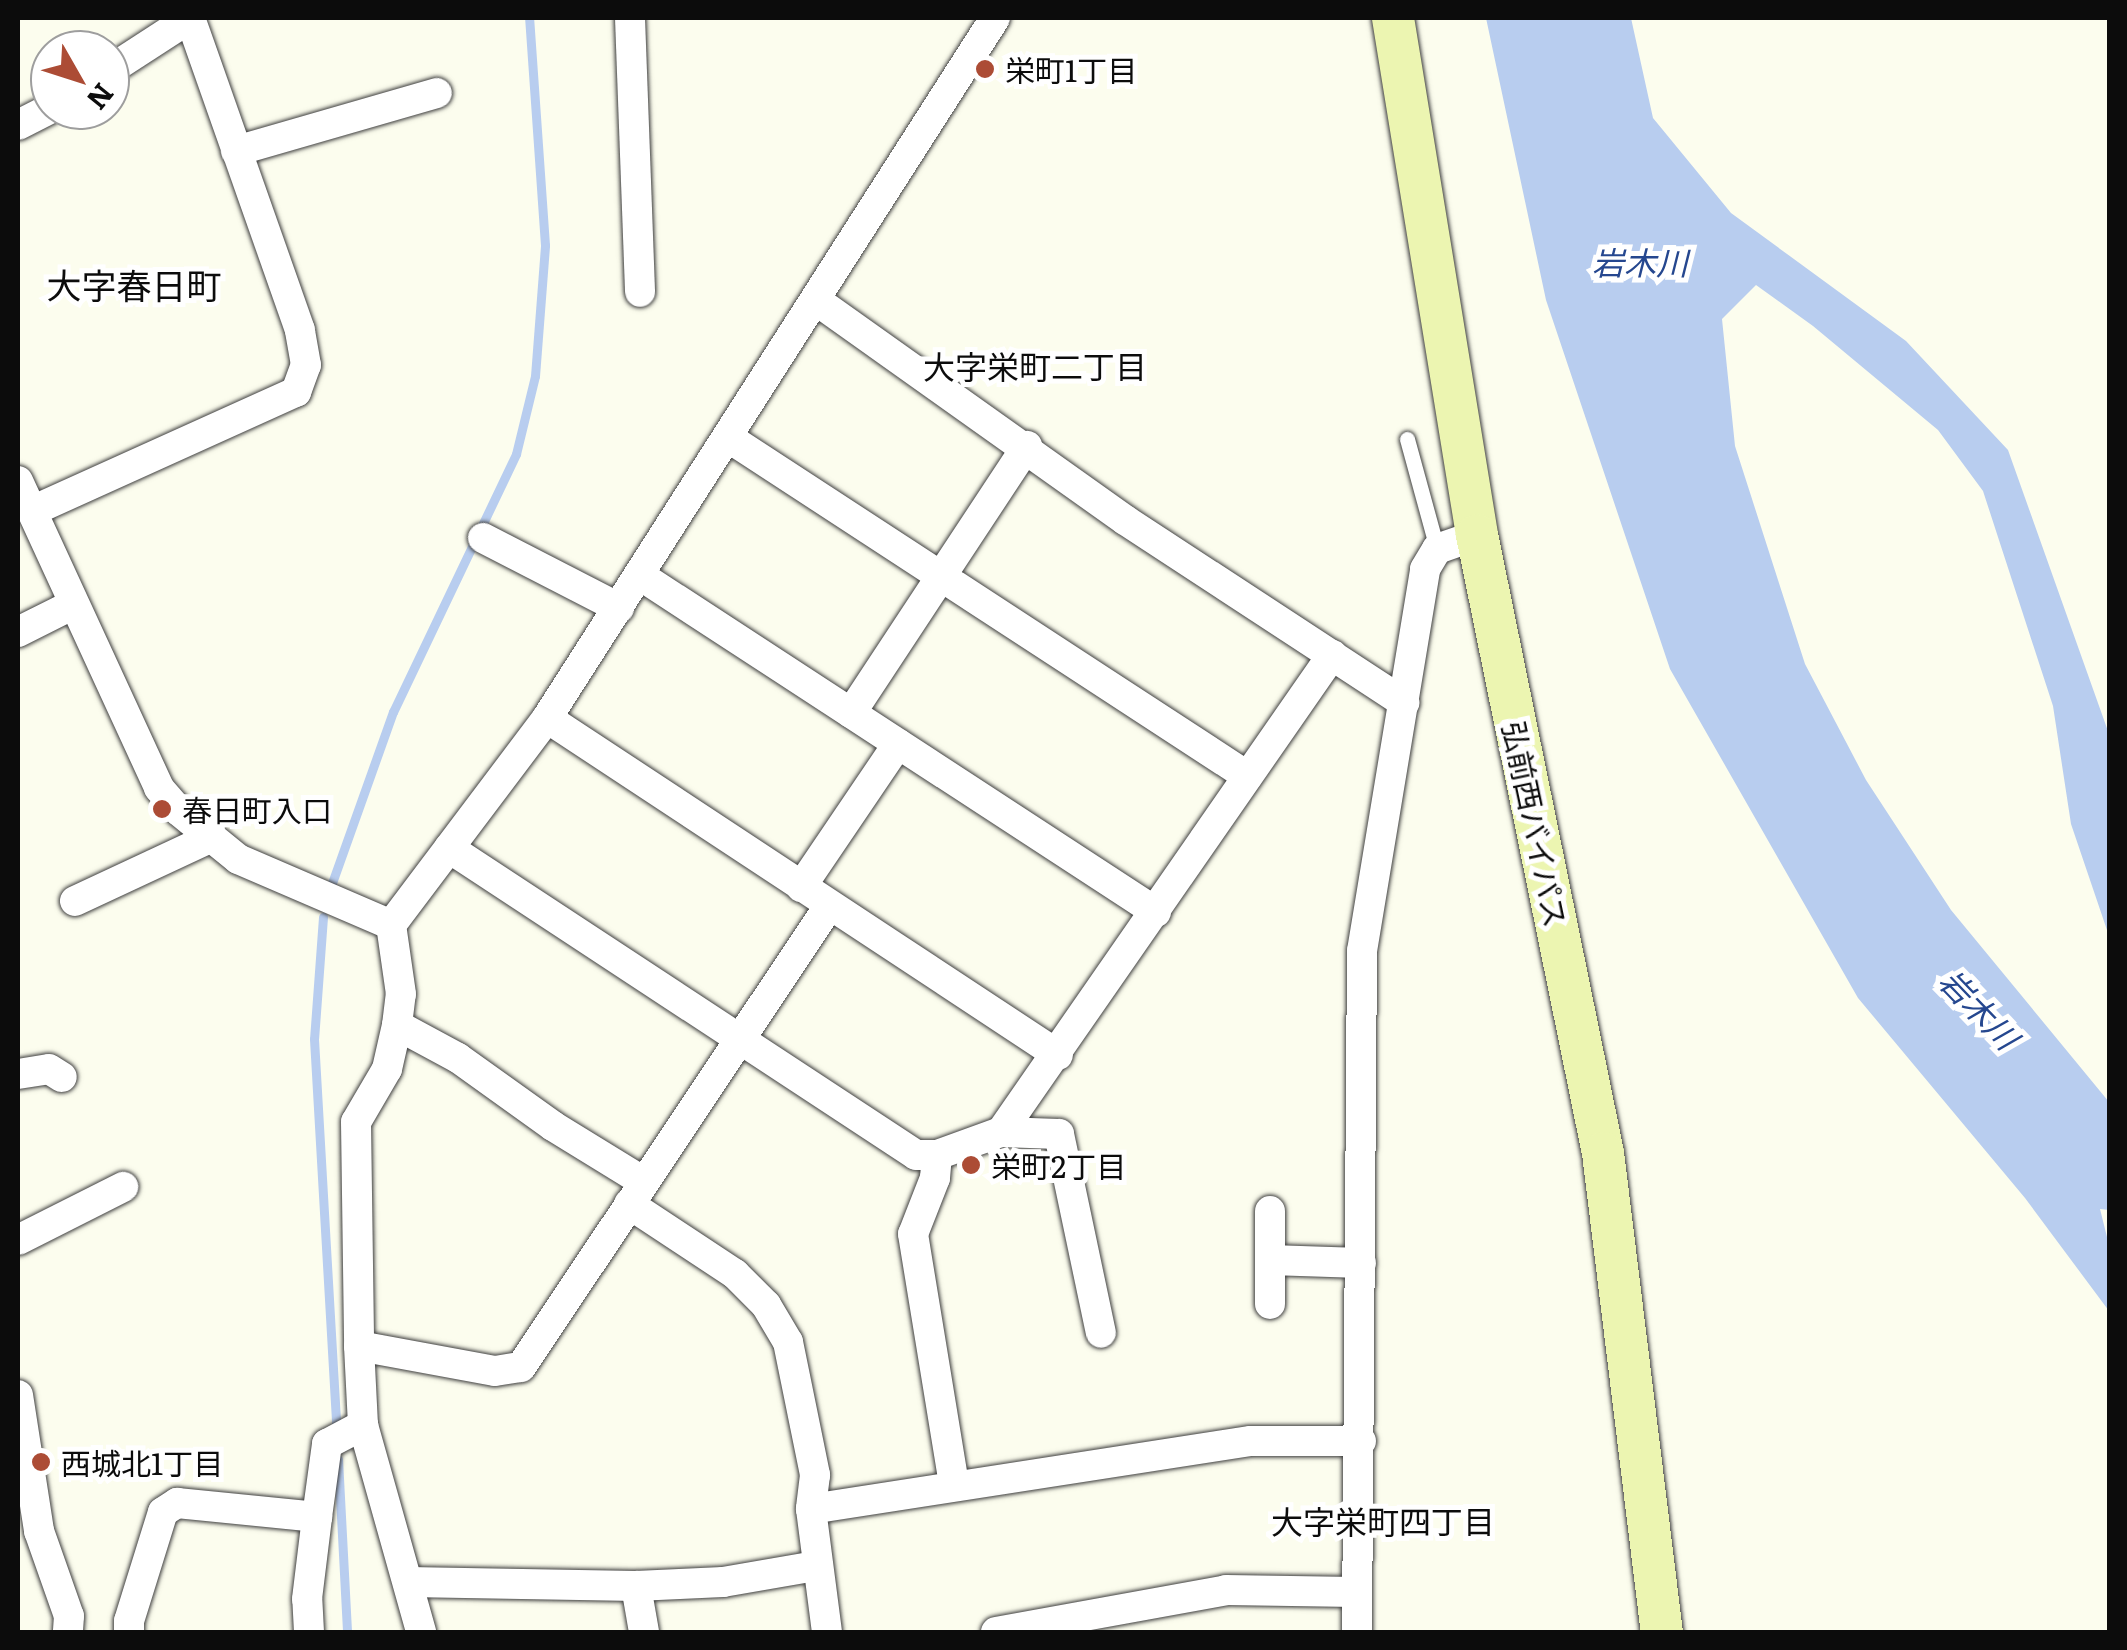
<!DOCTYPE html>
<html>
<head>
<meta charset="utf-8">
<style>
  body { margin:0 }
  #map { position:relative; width:2127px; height:1650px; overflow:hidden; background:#fcfdee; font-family:Literata,"Noto Sans JP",serif }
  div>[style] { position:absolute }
  .water>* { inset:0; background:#b8cdef }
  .stream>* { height:9px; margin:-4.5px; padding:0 4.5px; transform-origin:4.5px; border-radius:4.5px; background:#b8cdef }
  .roads { filter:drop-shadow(0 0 2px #3f3f3f) drop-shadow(0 0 2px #3f3f3f) }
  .lane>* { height:15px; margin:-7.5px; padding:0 7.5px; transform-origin:7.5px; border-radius:7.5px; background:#fff }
  .street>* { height:30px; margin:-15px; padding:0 15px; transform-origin:15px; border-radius:15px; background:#fff }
  .secondary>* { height:42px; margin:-21px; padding:0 21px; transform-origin:21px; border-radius:21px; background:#ecf5b1 }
  .dots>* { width:28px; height:28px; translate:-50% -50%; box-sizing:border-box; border:5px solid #fff; border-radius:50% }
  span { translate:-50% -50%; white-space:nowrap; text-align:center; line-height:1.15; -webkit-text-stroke:10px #fff; paint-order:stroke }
  .poi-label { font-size:30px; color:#0c0c0c }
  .left { translate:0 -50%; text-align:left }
  .street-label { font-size:30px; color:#0c0c0c }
  .water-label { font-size:32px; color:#25478f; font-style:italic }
  .neighbourhood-label { font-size:32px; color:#0c0c0c }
  .quarter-label { font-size:35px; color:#0c0c0c }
  .frame { position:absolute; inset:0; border:20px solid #0c0c0c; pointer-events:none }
  .north { position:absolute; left:30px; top:30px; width:100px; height:100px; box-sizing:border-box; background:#fff; border:2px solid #9e9e9e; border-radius:50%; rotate:129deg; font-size:28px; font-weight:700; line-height:40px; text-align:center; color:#0c0c0c }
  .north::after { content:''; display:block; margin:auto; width:35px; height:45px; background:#ac4c35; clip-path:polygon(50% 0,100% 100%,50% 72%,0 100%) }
</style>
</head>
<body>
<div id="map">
  <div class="water">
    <i style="clip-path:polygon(1486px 18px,1631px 18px,1653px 118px,1731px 213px,1906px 341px,2008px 450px,2109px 734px,2109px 936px,2071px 824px,2053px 706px,1983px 491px,1938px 430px,1813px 326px,1756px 285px,1722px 319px,1735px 446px,1805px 664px,1866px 780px,1951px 910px,2109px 1102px,2109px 1210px,2100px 1209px,2109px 1245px,2109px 1311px,2025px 1198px,1858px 998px,1670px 669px,1546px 300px)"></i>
  </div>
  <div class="stream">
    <i style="left:332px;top:883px;width:182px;rotate:-70.4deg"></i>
    <i style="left:393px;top:712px;width:286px;rotate:-64.5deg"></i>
    <i style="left:516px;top:454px;width:80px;rotate:-76.3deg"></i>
    <i style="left:535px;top:376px;width:131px;rotate:-85.6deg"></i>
    <i style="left:545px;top:245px;width:228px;rotate:-94deg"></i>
    <i style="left:323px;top:917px;width:122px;rotate:94.2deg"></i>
    <i style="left:314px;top:1039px;width:396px;rotate:86.7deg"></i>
    <i style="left:338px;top:1459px;width:173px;rotate:87deg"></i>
  </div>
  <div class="roads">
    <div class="lane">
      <i style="left:1407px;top:439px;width:114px;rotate:74.7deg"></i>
    </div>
    <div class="street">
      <i style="left:630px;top:18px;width:274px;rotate:87.9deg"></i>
      <i style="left:110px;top:70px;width:95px;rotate:-33deg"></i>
      <i style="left:18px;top:125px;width:36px;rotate:-27deg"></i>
      <i style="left:236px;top:151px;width:209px;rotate:-16.1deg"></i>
      <i style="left:817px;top:301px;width:378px;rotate:35.4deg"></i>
      <i style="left:1125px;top:520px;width:334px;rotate:33.2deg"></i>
      <i style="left:729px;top:438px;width:619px;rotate:33.12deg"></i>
      <i style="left:18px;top:481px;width:338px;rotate:65.3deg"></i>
      <i style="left:159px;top:788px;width:30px;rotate:49deg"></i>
      <i style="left:179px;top:811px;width:76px;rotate:39.1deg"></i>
      <i style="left:238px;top:859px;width:167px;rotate:23.3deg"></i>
      <i style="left:32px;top:511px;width:290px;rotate:-24.3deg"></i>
      <i style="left:296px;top:392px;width:29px;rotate:-70deg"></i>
      <i style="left:306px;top:365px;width:36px;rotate:-100deg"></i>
      <i style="left:300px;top:330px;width:331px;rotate:-109.4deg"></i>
      <i style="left:483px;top:538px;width:153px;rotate:27.2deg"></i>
      <i style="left:641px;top:576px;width:615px;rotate:33.12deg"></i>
      <i style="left:18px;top:632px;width:60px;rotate:-26.6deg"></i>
      <i style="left:851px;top:713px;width:320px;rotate:-56.6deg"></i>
      <i style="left:547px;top:718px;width:612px;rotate:33.4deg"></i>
      <i style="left:449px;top:848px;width:559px;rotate:33.32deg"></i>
      <i style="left:916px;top:1155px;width:21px"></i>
      <i style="left:937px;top:1155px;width:68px;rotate:-19.8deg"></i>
      <i style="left:1001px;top:1132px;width:581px;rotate:-55.24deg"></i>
      <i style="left:801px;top:887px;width:173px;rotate:-55.9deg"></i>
      <i style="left:75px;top:901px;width:149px;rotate:-25deg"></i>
      <i style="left:397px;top:1025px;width:45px;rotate:102.8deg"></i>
      <i style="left:387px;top:1069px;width:61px;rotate:120.3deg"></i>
      <i style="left:356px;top:1122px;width:224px;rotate:89.2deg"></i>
      <i style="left:359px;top:1346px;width:79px;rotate:87.1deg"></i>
      <i style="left:363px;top:1425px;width:215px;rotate:74.3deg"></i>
      <i style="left:18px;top:1074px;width:31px;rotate:-9deg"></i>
      <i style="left:49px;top:1069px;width:15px;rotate:32deg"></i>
      <i style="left:1001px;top:1132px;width:58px;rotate:2deg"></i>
      <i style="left:1059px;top:1134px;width:203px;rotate:78.1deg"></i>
      <i style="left:937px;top:1155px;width:23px;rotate:95deg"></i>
      <i style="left:935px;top:1178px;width:60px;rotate:111.4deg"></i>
      <i style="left:913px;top:1234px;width:253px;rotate:80.7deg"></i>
      <i style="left:644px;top:1182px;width:107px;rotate:-148.4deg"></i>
      <i style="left:553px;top:1126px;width:117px;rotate:-144.4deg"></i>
      <i style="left:458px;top:1058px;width:69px;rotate:-151.6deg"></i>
      <i style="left:397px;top:1025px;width:31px;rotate:-83deg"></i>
      <i style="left:401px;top:994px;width:70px;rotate:-98.2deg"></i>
      <i style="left:391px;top:925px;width:259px;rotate:-53deg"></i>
      <i style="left:547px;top:718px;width:831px;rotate:-57.38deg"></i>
      <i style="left:629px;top:1204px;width:127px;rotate:33.4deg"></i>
      <i style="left:735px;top:1274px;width:44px;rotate:45deg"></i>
      <i style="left:766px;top:1305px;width:43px;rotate:59.3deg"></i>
      <i style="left:788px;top:1342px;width:136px;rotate:78.5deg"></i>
      <i style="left:815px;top:1475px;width:34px;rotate:97deg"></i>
      <i style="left:811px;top:1509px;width:124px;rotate:82.6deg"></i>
      <i style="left:18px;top:1240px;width:118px;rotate:-26.8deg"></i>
      <i style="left:1270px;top:1260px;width:91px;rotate:1.9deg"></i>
      <i style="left:1270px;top:1304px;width:93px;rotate:-90deg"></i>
      <i style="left:359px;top:1346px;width:138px;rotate:10.4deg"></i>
      <i style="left:495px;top:1371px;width:26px;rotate:-9deg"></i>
      <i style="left:521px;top:1367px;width:554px;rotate:-56.25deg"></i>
      <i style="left:18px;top:1395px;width:138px;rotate:81.2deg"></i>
      <i style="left:39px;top:1531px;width:90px;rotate:70.6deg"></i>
      <i style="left:69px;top:1616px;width:16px;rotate:94deg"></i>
      <i style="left:811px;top:1509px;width:445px;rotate:-8.8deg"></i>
      <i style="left:1251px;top:1441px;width:110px"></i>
      <i style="left:408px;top:1582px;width:228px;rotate:1deg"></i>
      <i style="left:636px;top:1586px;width:87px;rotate:-2.6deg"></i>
      <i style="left:723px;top:1582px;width:94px;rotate:-9.8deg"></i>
      <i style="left:636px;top:1586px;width:47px;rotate:80.1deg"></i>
      <i style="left:129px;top:1632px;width:11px;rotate:-90deg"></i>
      <i style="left:129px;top:1621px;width:114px;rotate:-72.7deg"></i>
      <i style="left:163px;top:1512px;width:17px;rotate:-33deg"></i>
      <i style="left:177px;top:1503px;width:141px;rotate:5.7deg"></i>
      <i style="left:317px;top:1517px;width:74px;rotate:-82.2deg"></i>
      <i style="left:327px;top:1444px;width:41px;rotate:-27.8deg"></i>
      <i style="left:309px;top:1632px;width:33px;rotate:-93deg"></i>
      <i style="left:307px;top:1599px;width:83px;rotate:-83deg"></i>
      <i style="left:996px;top:1632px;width:234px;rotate:-10.3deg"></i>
      <i style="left:1226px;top:1590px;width:130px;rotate:0.9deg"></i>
      <i style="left:1357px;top:1632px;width:681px;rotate:-89.58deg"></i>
      <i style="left:1362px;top:951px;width:387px;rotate:-80.6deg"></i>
      <i style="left:1425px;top:569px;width:23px;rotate:-59deg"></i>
      <i style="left:1437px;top:549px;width:42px;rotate:-19.3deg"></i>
    </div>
    <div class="secondary">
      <i style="left:1393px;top:18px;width:524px;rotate:80.77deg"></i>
      <i style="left:1477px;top:535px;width:631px;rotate:78.48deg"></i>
      <i style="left:1603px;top:1153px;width:483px;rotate:83deg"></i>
    </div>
  </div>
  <div class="dots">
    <i style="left:985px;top:69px;background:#ac4c35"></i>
    <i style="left:162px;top:809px;background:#ac4c35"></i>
    <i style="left:971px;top:1165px;background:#ac4c35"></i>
    <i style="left:41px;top:1462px;background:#ac4c35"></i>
  </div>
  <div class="poi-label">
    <span class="left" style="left:1005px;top:69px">栄町1丁目</span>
    <span class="left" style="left:182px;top:809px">春日町入口</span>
    <span class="left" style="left:991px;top:1165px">栄町2丁目</span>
    <span class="left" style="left:61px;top:1462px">西城北1丁目</span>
  </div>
  <div class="street-label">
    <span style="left:1536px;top:824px;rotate:78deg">弘前西バイパス</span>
  </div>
  <div class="water-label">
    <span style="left:1640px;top:261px">岩木川</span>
    <span style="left:1980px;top:1008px;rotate:46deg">岩木川</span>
  </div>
  <div class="neighbourhood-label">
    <span style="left:1035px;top:365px">大字栄町二丁目</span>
    <span style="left:1383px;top:1520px">大字栄町四丁目</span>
  </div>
  <div class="quarter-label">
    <span style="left:134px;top:284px">大字春日町</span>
  </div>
  <div class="frame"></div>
  <div class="north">N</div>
</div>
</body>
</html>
